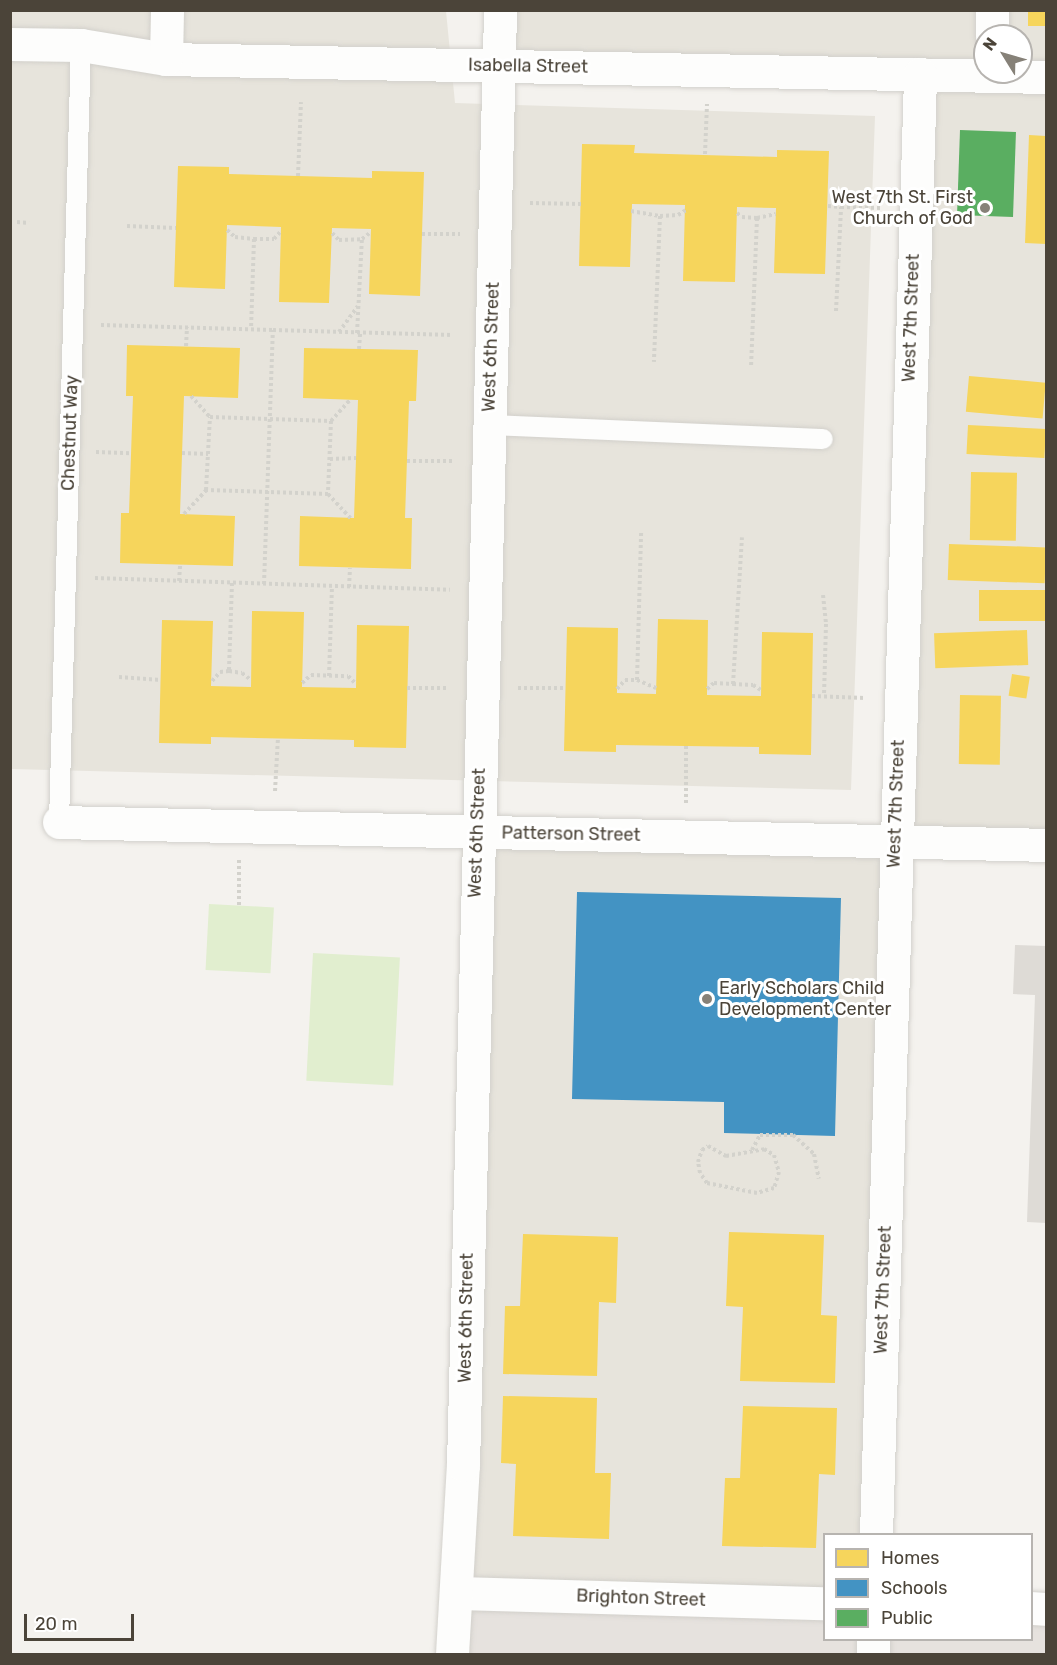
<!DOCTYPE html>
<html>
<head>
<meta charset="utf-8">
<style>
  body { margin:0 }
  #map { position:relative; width:1057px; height:1665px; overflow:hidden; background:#f4f2ee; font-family:Rubik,sans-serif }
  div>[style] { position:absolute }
  .residential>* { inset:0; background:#e7e4dc }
  .industrial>* { inset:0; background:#e6e2de }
  .green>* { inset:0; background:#e1eecf; transform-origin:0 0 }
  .homes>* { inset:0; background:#f6d55c; transform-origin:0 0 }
  .schools>* { inset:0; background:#4393c3 }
  .public>* { inset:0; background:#5aae61; transform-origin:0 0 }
  .building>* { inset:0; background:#dedbd6 }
  .path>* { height:4px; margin-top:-2px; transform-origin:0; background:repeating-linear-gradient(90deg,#d3d2cc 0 3px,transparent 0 6px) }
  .roads { filter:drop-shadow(0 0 2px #d2d0cb) drop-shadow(0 0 2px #d2d0cb) }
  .service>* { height:20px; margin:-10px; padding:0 10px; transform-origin:10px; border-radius:10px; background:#fdfdfc }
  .minor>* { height:33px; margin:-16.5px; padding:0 16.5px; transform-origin:16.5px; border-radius:16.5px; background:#fdfdfc }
  .dots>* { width:16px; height:16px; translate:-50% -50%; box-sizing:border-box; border:3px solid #fff; border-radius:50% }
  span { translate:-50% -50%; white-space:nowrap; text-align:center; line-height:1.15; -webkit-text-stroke:6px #fff; paint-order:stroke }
  .street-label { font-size:18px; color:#4b4439 }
  .poi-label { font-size:18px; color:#4b4439 }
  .right { translate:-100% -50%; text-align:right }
  .left { translate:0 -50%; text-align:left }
  .frame { position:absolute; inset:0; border:12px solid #4b4439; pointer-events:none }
  .legend { position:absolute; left:823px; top:1533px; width:210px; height:108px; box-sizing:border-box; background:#fff; border:2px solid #b7b4b0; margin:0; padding:8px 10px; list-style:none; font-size:18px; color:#4b4439 }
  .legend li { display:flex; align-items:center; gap:12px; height:30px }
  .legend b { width:30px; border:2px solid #b7b4b0 }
  .north { position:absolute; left:973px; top:24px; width:60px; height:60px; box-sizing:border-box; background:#fff; border:2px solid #b7b4b0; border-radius:50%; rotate:307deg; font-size:16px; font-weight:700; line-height:24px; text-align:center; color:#4b4439 }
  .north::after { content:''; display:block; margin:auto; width:21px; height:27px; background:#868178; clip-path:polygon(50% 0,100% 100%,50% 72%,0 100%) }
  .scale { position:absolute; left:24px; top:1614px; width:110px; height:27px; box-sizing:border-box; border:3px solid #4b4439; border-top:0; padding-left:8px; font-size:18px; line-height:21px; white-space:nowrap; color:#4b4439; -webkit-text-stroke:4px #fff; paint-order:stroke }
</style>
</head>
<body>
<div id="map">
  <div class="residential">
    <i style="clip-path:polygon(11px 11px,446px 11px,455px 103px,875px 116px,851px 790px,11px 769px)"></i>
    <i style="clip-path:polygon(evenodd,500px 11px,1046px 11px,1046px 845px,895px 841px,876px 1534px,824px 1534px,824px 1603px,457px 1593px,477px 832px,895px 841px,920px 74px,500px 66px,500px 11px,985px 36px,1021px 36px,1021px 72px,985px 72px,985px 36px)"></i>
  </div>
  <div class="industrial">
    <i style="clip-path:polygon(457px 1593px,824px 1603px,824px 1640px,1032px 1640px,1032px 1607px,1046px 1607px,1046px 1654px,452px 1654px)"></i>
  </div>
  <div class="green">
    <i style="left:209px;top:904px;width:65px;height:66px;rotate:3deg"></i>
    <i style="left:313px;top:953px;width:87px;height:128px;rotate:3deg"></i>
  </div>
  <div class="homes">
    <i style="left:1028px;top:10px;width:18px;height:16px"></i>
    <i style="clip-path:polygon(1029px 135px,1046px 136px,1046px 244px,1025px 243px)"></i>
    <i style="clip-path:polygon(582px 144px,635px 145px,634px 153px,777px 157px,777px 150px,829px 151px,825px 274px,774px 273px,776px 208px,737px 207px,735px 282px,683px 281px,685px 205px,632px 204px,630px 267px,579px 266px)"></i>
    <i style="clip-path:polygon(178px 166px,229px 167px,229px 174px,298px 176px,372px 178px,372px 171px,424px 172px,420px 296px,369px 294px,371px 229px,332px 228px,329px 303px,279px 302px,281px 227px,227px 225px,225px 289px,174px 287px)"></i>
    <i style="clip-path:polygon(127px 345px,240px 348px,238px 398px,184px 396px,180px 514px,235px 516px,233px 566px,120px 563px,121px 513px,129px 513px,133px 396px,126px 396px)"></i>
    <i style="clip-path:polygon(304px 348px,418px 350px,416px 401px,409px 401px,405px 518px,412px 518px,411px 569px,299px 566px,300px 516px,354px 518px,358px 400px,303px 398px)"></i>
    <i style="left:969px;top:376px;width:77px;height:36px;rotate:5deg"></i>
    <i style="left:968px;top:425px;width:78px;height:29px;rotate:3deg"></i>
    <i style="left:971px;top:472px;width:46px;height:68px;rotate:1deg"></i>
    <i style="left:949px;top:544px;width:97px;height:36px;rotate:2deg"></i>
    <i style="left:1046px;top:590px;width:31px;height:67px;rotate:90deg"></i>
    <i style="clip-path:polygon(252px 611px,304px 612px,302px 687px,356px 688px,357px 625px,409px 626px,406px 748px,354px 747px,354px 740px,211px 737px,211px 744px,159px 743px,162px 620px,213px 621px,211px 686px,251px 687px)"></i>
    <i style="clip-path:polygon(658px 619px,708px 620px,707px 695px,761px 696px,762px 632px,813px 633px,811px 755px,759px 754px,759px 747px,686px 746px,616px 745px,616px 752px,564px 751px,567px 627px,618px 628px,617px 693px,656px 694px)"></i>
    <i style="left:1027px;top:630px;width:35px;height:93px;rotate:88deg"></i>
    <i style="left:1012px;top:674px;width:18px;height:22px;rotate:9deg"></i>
    <i style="left:960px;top:695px;width:41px;height:69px;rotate:1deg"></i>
    <i style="clip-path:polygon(729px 1232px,824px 1235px,821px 1315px,837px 1316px,835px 1383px,740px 1381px,743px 1307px,726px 1306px)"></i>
    <i style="clip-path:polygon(523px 1234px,618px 1237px,616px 1303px,599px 1302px,597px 1376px,503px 1374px,505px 1306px,520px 1306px)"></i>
    <i style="clip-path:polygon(503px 1396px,597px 1398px,595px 1473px,611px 1473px,609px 1539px,513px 1536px,516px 1464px,501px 1463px)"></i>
    <i style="clip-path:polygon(743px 1406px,837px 1408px,835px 1475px,819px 1474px,816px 1548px,722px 1546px,725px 1478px,740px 1478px)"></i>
  </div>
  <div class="schools">
    <i style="clip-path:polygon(577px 892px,841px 898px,835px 1136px,724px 1133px,724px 1102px,572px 1099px)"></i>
  </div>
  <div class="public">
    <i style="left:960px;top:130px;width:56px;height:85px;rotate:2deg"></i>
  </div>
  <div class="building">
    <i style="clip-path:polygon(1015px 945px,1046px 946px,1046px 1223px,1027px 1222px,1035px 995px,1013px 994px)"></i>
  </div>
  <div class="path">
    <i style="left:705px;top:154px;width:50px;rotate:-87.7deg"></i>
    <i style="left:298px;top:176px;width:74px;rotate:-87.7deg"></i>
    <i style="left:530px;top:203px;width:51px;rotate:1.1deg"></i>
    <i style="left:828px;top:206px;width:13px;rotate:4deg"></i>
    <i style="left:631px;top:211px;width:29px;rotate:10deg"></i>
    <i style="left:660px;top:216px;width:146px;rotate:92.4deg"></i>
    <i style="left:737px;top:213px;width:6px;rotate:39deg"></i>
    <i style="left:742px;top:217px;width:15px;rotate:4deg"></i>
    <i style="left:757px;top:218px;width:148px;rotate:92.3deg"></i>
    <i style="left:660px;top:216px;width:18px;rotate:-3deg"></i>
    <i style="left:678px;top:215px;width:9px;rotate:-32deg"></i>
    <i style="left:757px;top:218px;width:19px;rotate:-12deg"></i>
    <i style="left:17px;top:222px;width:12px;rotate:5deg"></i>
    <i style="left:127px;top:226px;width:49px;rotate:2.3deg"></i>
    <i style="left:227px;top:230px;width:11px;rotate:41deg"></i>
    <i style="left:235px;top:237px;width:19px;rotate:6deg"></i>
    <i style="left:254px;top:239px;width:90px;rotate:91.9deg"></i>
    <i style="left:332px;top:233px;width:10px;rotate:45deg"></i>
    <i style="left:339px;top:240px;width:23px;rotate:-2deg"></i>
    <i style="left:362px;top:239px;width:11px;rotate:-38deg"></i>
    <i style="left:422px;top:234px;width:38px"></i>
    <i style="left:254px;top:239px;width:20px"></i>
    <i style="left:274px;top:239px;width:9px;rotate:-49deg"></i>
    <i style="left:836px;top:311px;width:104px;rotate:-87.2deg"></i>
    <i style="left:841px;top:207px;width:40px;rotate:1.4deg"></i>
    <i style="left:101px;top:325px;width:172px;rotate:1.7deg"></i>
    <i style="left:339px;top:332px;width:32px;rotate:-54deg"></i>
    <i style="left:357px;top:333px;width:94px;rotate:-87deg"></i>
    <i style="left:186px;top:346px;width:19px;rotate:-87deg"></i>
    <i style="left:359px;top:349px;width:16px;rotate:-86deg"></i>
    <i style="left:191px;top:396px;width:28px;rotate:48deg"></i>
    <i style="left:331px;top:421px;width:28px;rotate:-48deg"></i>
    <i style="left:96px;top:452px;width:35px;rotate:2deg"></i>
    <i style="left:182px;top:453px;width:26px;rotate:2deg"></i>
    <i style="left:330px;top:459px;width:26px;rotate:-2deg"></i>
    <i style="left:407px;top:461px;width:47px"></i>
    <i style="left:328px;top:494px;width:33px;rotate:47deg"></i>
    <i style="left:184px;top:514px;width:33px;rotate:-47deg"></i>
    <i style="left:206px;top:490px;width:73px;rotate:-86.9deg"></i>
    <i style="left:210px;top:417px;width:121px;rotate:1.9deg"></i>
    <i style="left:331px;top:421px;width:73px;rotate:92.4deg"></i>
    <i style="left:328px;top:494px;width:122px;rotate:-178.1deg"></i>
    <i style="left:95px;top:578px;width:355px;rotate:1.9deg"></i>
    <i style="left:179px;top:581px;width:16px;rotate:-86deg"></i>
    <i style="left:232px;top:583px;width:88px;rotate:92deg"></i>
    <i style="left:229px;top:671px;width:13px;rotate:9deg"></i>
    <i style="left:242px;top:673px;width:11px;rotate:38deg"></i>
    <i style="left:264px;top:584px;width:254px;rotate:-88deg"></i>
    <i style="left:273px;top:330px;width:180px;rotate:1.6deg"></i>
    <i style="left:349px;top:587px;width:19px;rotate:-87deg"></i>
    <i style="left:823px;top:595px;width:29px;rotate:84deg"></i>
    <i style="left:826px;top:624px;width:72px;rotate:91.6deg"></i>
    <i style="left:329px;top:676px;width:90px;rotate:-88.1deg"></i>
    <i style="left:119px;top:677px;width:42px;rotate:4.1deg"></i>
    <i style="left:637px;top:680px;width:21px;rotate:23deg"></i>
    <i style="left:212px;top:681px;width:12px;rotate:-48deg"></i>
    <i style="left:220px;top:672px;width:9px;rotate:-6deg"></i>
    <i style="left:302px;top:683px;width:12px;rotate:-42deg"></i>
    <i style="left:311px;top:675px;width:37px;rotate:2deg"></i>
    <i style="left:348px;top:676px;width:11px;rotate:45deg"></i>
    <i style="left:733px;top:684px;width:20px;rotate:3deg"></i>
    <i style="left:753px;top:685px;width:9px;rotate:32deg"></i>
    <i style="left:407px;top:688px;width:41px"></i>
    <i style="left:518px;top:688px;width:47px"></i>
    <i style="left:617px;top:689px;width:12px;rotate:-48deg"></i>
    <i style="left:625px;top:680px;width:12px"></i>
    <i style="left:637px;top:680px;width:147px;rotate:-88.4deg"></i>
    <i style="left:707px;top:689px;width:9px;rotate:-41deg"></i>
    <i style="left:714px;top:683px;width:19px;rotate:3deg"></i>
    <i style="left:733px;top:684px;width:147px;rotate:-86.5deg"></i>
    <i style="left:812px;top:696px;width:53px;rotate:2.2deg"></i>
    <i style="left:275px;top:791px;width:53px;rotate:-86.8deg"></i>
    <i style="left:686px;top:803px;width:57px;rotate:-90deg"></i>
    <i style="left:239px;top:860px;width:45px;rotate:90deg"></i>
    <i style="left:708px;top:1146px;width:21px;rotate:29deg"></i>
    <i style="left:726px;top:1156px;width:39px;rotate:-10deg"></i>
    <i style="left:764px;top:1149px;width:12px;rotate:31deg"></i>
    <i style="left:774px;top:1155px;width:18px;rotate:74deg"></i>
    <i style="left:779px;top:1172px;width:17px;rotate:107deg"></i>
    <i style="left:774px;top:1188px;width:18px;rotate:164deg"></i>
    <i style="left:757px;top:1193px;width:51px;rotate:-168.7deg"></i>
    <i style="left:707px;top:1183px;width:12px;rotate:-125deg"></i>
    <i style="left:700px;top:1173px;width:11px;rotate:-100deg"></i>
    <i style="left:698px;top:1162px;width:13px;rotate:-72deg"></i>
    <i style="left:702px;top:1150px;width:7px;rotate:-34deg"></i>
    <i style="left:752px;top:1150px;width:17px;rotate:-62deg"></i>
    <i style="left:760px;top:1135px;width:33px"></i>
    <i style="left:793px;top:1135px;width:28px;rotate:42deg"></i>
    <i style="left:814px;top:1154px;width:25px;rotate:79deg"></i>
  </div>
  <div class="roads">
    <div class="service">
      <i style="left:489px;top:425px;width:334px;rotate:2.4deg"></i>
      <i style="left:59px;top:822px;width:777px;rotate:-88.38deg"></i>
    </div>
    <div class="minor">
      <i style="left:992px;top:10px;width:26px;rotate:90deg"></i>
      <i style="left:10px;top:44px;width:71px;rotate:0.8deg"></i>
      <i style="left:81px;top:45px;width:86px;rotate:9.4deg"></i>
      <i style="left:166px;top:59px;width:880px;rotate:1.17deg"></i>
      <i style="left:166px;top:59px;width:49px;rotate:-88.8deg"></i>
      <i style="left:59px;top:822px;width:987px;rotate:1.33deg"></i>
      <i style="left:876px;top:1534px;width:1461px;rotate:-88.27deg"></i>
      <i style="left:457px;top:1593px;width:367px;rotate:1.6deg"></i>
      <i style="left:1032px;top:1608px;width:14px;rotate:4deg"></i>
      <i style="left:452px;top:1654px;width:189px;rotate:-86.7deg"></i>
      <i style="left:463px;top:1465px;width:1455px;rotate:-88.54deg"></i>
      <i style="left:873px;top:1654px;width:14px;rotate:-90deg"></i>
    </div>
  </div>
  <div class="dots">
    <i style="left:985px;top:208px;background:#868178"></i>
    <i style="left:707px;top:999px;background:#868178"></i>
  </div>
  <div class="street-label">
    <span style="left:528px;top:66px;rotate:1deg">Isabella Street</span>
    <span style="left:911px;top:318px;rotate:-88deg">West 7th Street</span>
    <span style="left:491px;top:347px;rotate:-88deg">West 6th Street</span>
    <span style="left:70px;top:433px;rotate:-88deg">Chestnut Way</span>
    <span style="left:896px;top:804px;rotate:-88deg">West 7th Street</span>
    <span style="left:477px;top:833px;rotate:-88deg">West 6th Street</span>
    <span style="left:571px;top:834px;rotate:1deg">Patterson Street</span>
    <span style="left:883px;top:1290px;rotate:-88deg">West 7th Street</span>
    <span style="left:466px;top:1318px;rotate:-89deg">West 6th Street</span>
    <span style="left:641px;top:1598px;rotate:2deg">Brighton Street</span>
  </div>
  <div class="poi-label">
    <span class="right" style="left:973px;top:208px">West 7th St. First<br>Church of God</span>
    <span class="left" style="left:719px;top:999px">Early Scholars Child<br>Development Center</span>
  </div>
  <div class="frame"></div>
  <ul class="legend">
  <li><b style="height:16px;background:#f6d55c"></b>Homes</li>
  <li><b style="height:16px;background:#4393c3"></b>Schools</li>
  <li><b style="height:16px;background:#5aae61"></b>Public</li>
  </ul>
  <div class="north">N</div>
  <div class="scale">20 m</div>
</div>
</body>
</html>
